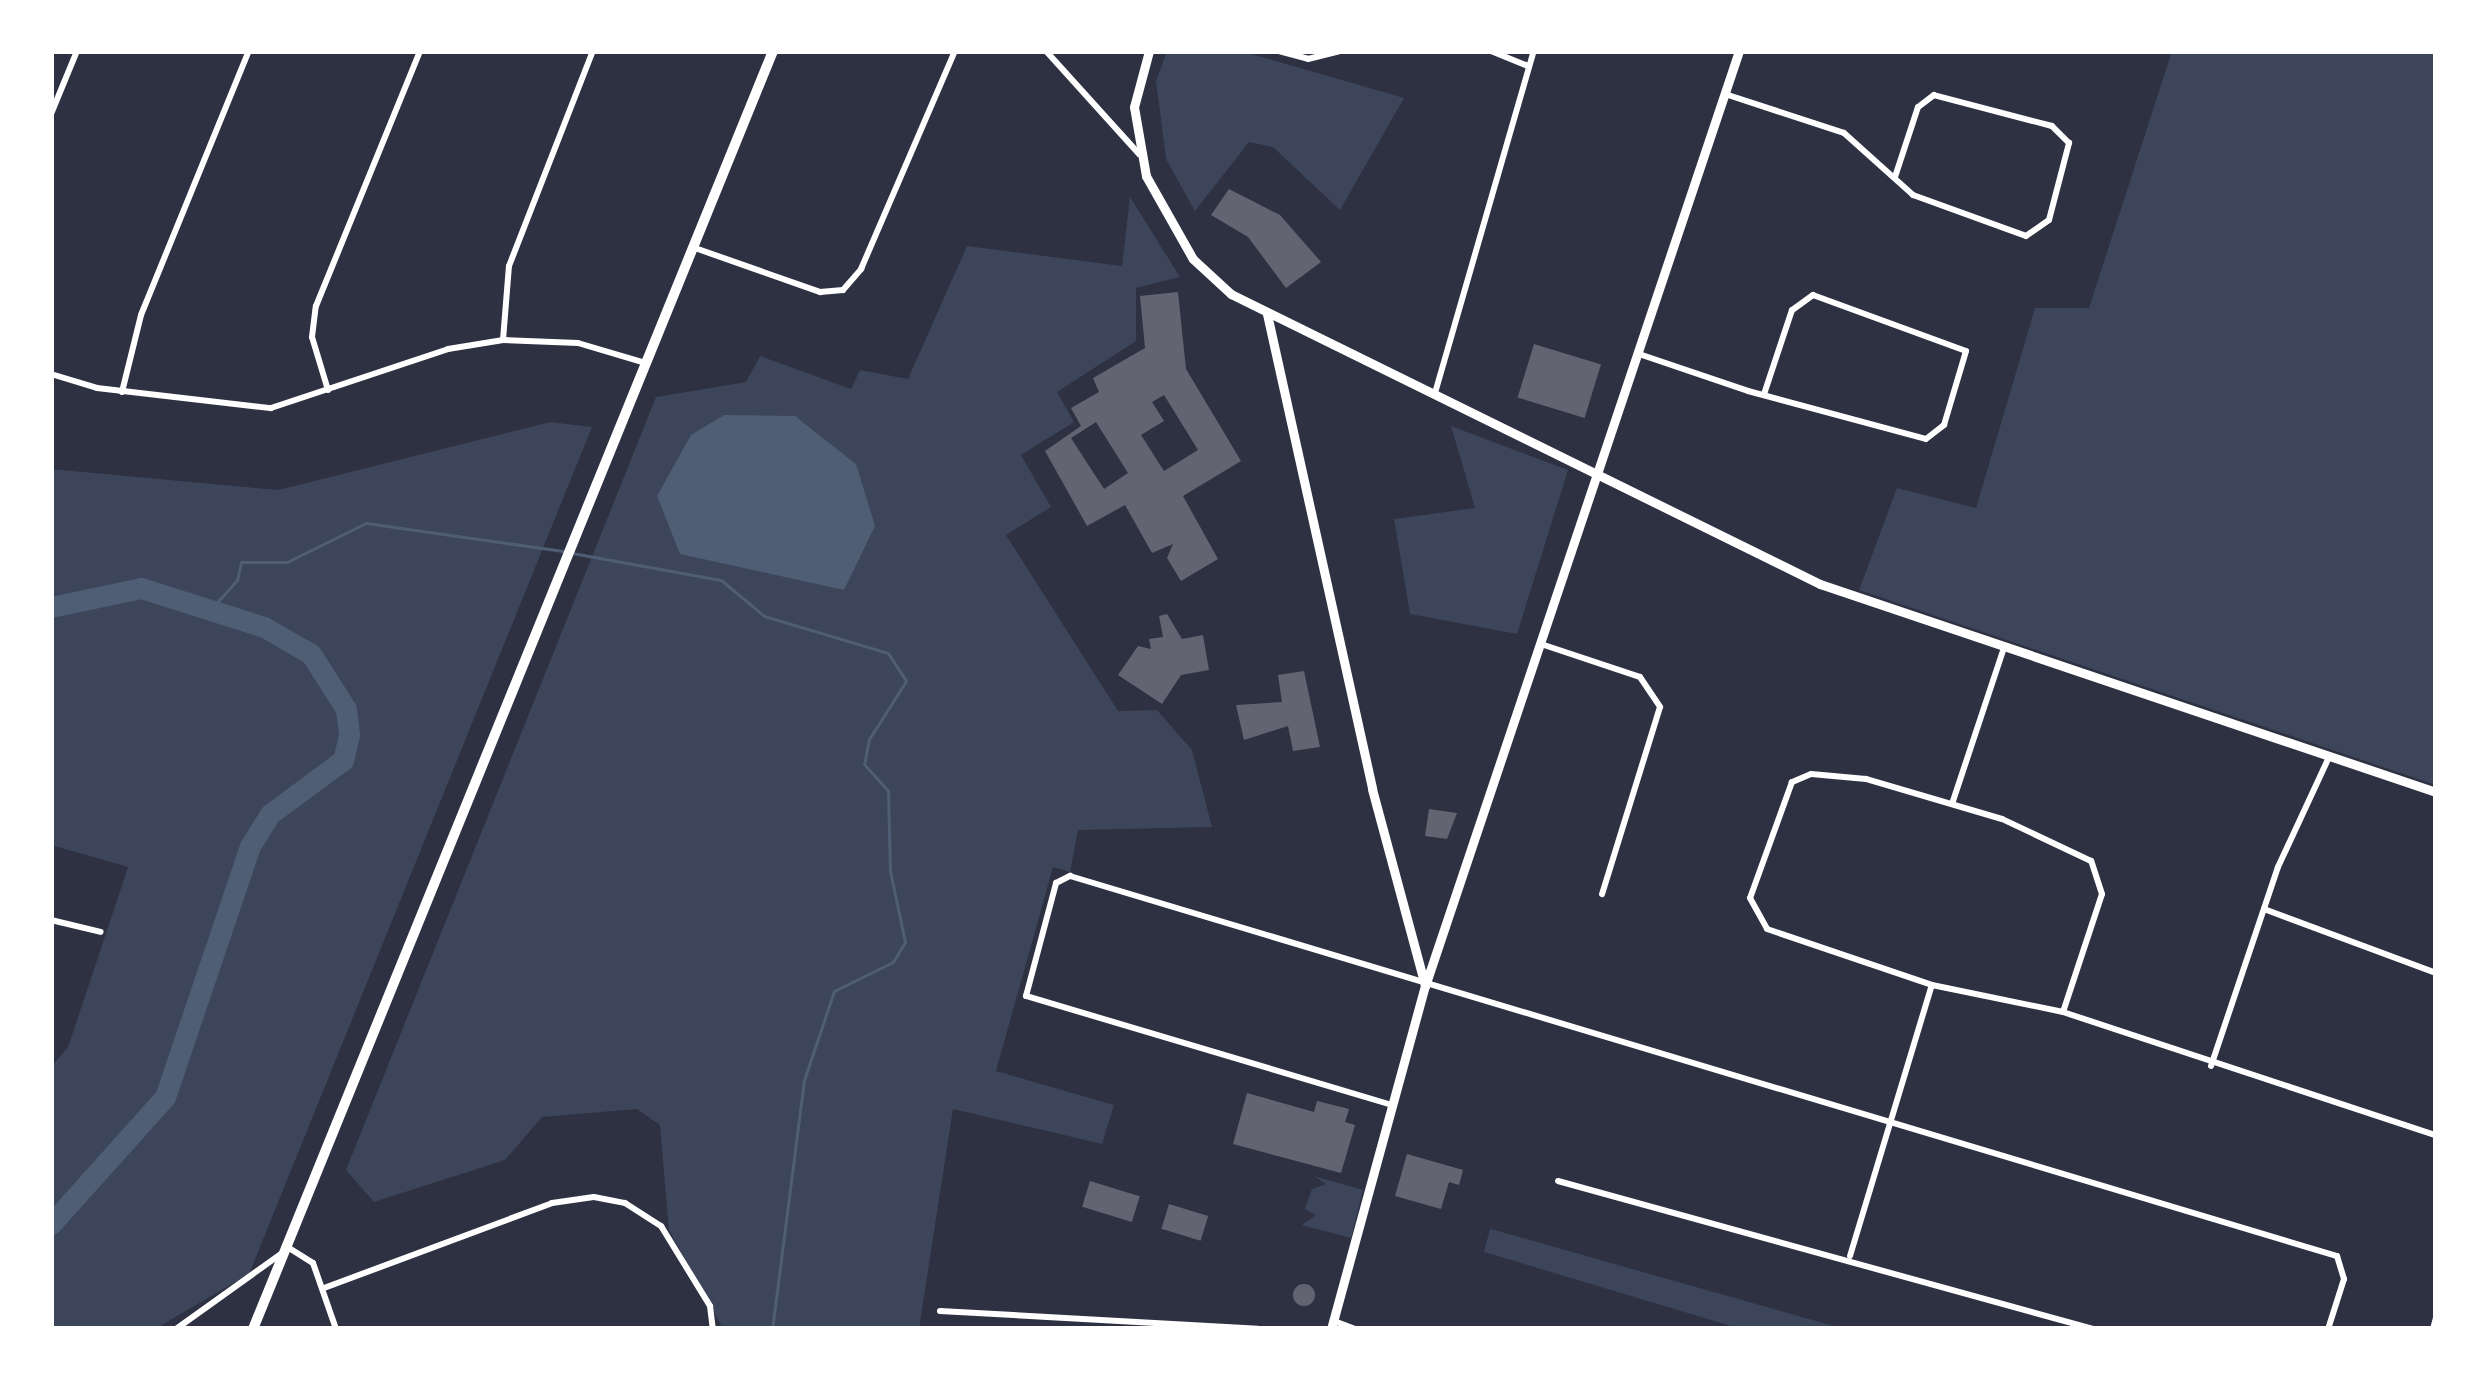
<!DOCTYPE html>
<html>
<head>
<meta charset="utf-8">
<style>
  body { margin:0 }
  #map { position:relative; width:2487px; height:1380px; overflow:hidden; background:#2d3142; font-family:Quicksand,sans-serif }
  div>[style] { position:absolute }
  .green>* { inset:0; background:#3c4559 }
  .water>* { inset:0; background:#4f5d75 }
  .stream>* { height:3px; margin:-1.5px; padding:0 1.5px; transform-origin:1.5px; border-radius:1.5px; background:#4f5d75 }
  .river>* { height:21px; margin:-10.5px; padding:0 10.5px; transform-origin:10.5px; border-radius:10.5px; background:#4f5d75 }
  .building>* { inset:0; background:#626471; transform-origin:0 0 }
  .round { border-radius:50% }
  .minor>* { height:6px; margin:-3px; padding:0 3px; transform-origin:3px; border-radius:3px; background:#fff }
  .tertiary>* { height:9px; margin:-4.5px; padding:0 4.5px; transform-origin:4.5px; border-radius:4.5px; background:#fff }
  .primary>* { height:10px; margin:-5px; padding:0 5px; transform-origin:5px; border-radius:5px; background:#fff }
  span { translate:-50% -50%; white-space:nowrap; text-align:center; line-height:1.15; -webkit-text-stroke:10px #fff; paint-order:stroke }
  .frame { position:absolute; inset:0; border:54px solid #fff; pointer-events:none }
</style>
</head>
<body>
<div id="map">
  <div class="green">
    <i style="clip-path:polygon(1167px 51px,1241px 51px,1404px 98px,1340px 210px,1273px 147px,1249px 142px,1195px 211px,1166px 159px,1156px 81px)"></i>
    <i style="clip-path:polygon(2172px 51px,2436px 51px,2436px 785px,1859px 590px,1897px 488px,1976px 508px,2035px 308px,2089px 308px)"></i>
    <i style="clip-path:polygon(1130px 197px,1180px 277px,1136px 288px,1136px 341px,1057px 392px,1074px 422px,1021px 455px,1051px 507px,1006px 535px,1118px 711px,1157px 710px,1192px 750px,1212px 827px,1078px 830px,1070px 872px,1053px 867px,996px 1071px,1114px 1105px,1102px 1144px,953px 1109px,919px 1329px,723px 1329px,669px 1230px,660px 1125px,637px 1109px,542px 1117px,505px 1160px,374px 1202px,346px 1170px,656px 397px,746px 382px,760px 356px,851px 389px,860px 370px,908px 379px,967px 246px,1122px 266px)"></i>
    <i style="clip-path:polygon(550px 422px,592px 427px,249px 1274px,155px 1329px,51px 1329px,51px 1067px,68px 1047px,128px 867px,51px 845px,51px 469px,278px 490px)"></i>
    <i style="clip-path:polygon(1451px 426px,1568px 470px,1517px 634px,1410px 614px,1394px 519px,1475px 508px)"></i>
    <i style="clip-path:polygon(1314px 1176px,1363px 1190px,1351px 1238px,1302px 1225px,1316px 1215px,1305px 1209px,1312px 1189px,1326px 1184px)"></i>
    <i style="clip-path:polygon(1490px 1229px,1491px 1229px,1844px 1329px,1741px 1329px,1484px 1252px)"></i>
  </div>
  <div class="water">
    <i style="clip-path:polygon(724px 415px,795px 416px,856px 464px,875px 526px,844px 590px,680px 554px,657px 496px,691px 435px)"></i>
  </div>
  <div class="stream">
    <i style="left:572px;top:553px;width:151px;rotate:10.3deg"></i>
    <i style="left:721px;top:580px;width:56px;rotate:39.9deg"></i>
    <i style="left:764px;top:616px;width:129px;rotate:16.6deg"></i>
    <i style="left:888px;top:653px;width:33px;rotate:57deg"></i>
    <i style="left:906px;top:681px;width:69px;rotate:122.5deg"></i>
    <i style="left:869px;top:739px;width:25px;rotate:101deg"></i>
    <i style="left:864px;top:764px;width:36px;rotate:48deg"></i>
    <i style="left:888px;top:791px;width:80px;rotate:88.6deg"></i>
    <i style="left:890px;top:871px;width:73px;rotate:78.1deg"></i>
    <i style="left:905px;top:942px;width:23px;rotate:121deg"></i>
    <i style="left:893px;top:962px;width:66px;rotate:153.8deg"></i>
    <i style="left:834px;top:991px;width:94px;rotate:108.6deg"></i>
    <i style="left:804px;top:1080px;width:251px;rotate:97.3deg"></i>
    <i style="left:210px;top:610px;width:40px;rotate:-48deg"></i>
    <i style="left:237px;top:580px;width:18px;rotate:-77deg"></i>
    <i style="left:241px;top:562px;width:46px"></i>
    <i style="left:287px;top:562px;width:88px;rotate:-26.3deg"></i>
    <i style="left:366px;top:523px;width:199px;rotate:8.1deg"></i>
  </div>
  <div class="river">
    <i style="left:51px;top:607px;width:92px;rotate:-11.9deg"></i>
    <i style="left:141px;top:588px;width:129px;rotate:17.6deg"></i>
    <i style="left:264px;top:627px;width:54px;rotate:29.9deg"></i>
    <i style="left:311px;top:654px;width:65px;rotate:57.5deg"></i>
    <i style="left:346px;top:709px;width:26px;rotate:83deg"></i>
    <i style="left:349px;top:735px;width:26px;rotate:103deg"></i>
    <i style="left:343px;top:760px;width:91px;rotate:143.5deg"></i>
    <i style="left:270px;top:814px;width:38px;rotate:122deg"></i>
    <i style="left:250px;top:846px;width:265px;rotate:108.7deg"></i>
    <i style="left:165px;top:1097px;width:171px;rotate:131.9deg"></i>
  </div>
  <div class="building">
    <i style="clip-path:polygon(1229px 189px,1280px 215px,1321px 262px,1286px 288px,1248px 237px,1211px 215px)"></i>
    <i style="clip-path:polygon(evenodd,1178px 292px,1186px 369px,1241px 461px,1183px 496px,1218px 559px,1181px 581px,1167px 558px,1173px 544px,1152px 553px,1125px 505px,1087px 526px,1045px 451px,1081px 426px,1071px 408px,1099px 392px,1093px 378px,1145px 348px,1140px 296px,1178px 292px,1164px 395px,1198px 450px,1164px 471px,1141px 435px,1164px 421px,1152px 402px,1164px 395px,1178px 292px,1096px 422px,1128px 473px,1104px 489px,1071px 438px,1096px 422px)"></i>
    <i style="left:1534px;top:344px;width:70px;height:56px;rotate:17deg"></i>
    <i style="clip-path:polygon(1167px 614px,1182px 639px,1203px 635px,1209px 670px,1181px 675px,1162px 704px,1118px 675px,1138px 646px,1151px 649px,1149px 639px,1163px 637px,1159px 616px)"></i>
    <i style="clip-path:polygon(1304px 671px,1320px 747px,1293px 751px,1288px 726px,1244px 740px,1236px 705px,1282px 702px,1278px 675px)"></i>
    <i style="clip-path:polygon(1429px 809px,1457px 813px,1447px 839px,1425px 836px)"></i>
    <i style="clip-path:polygon(1247px 1093px,1314px 1112px,1317px 1101px,1349px 1109px,1345px 1122px,1355px 1125px,1341px 1173px,1233px 1144px)"></i>
    <i style="clip-path:polygon(1407px 1154px,1463px 1170px,1459px 1185px,1449px 1182px,1441px 1209px,1395px 1196px)"></i>
    <i style="left:1090px;top:1181px;width:52px;height:27px;rotate:17deg"></i>
    <i style="left:1169px;top:1204px;width:41px;height:26px;rotate:17deg"></i>
    <i class="round" style="left:1293px;top:1284px;width:22px;height:22px"></i>
  </div>
  <div class="minor">
    <i style="left:1046px;top:51px;width:139px;rotate:47.9deg"></i>
    <i style="left:1279px;top:51px;width:30px;rotate:15deg"></i>
    <i style="left:1308px;top:59px;width:32px;rotate:-14deg"></i>
    <i style="left:1491px;top:51px;width:40px;rotate:22deg"></i>
    <i style="left:1725px;top:94px;width:125px;rotate:18.1deg"></i>
    <i style="left:1844px;top:133px;width:93px;rotate:41.9deg"></i>
    <i style="left:1913px;top:195px;width:120px;rotate:19.9deg"></i>
    <i style="left:2026px;top:236px;width:28px;rotate:-35deg"></i>
    <i style="left:2049px;top:220px;width:80px;rotate:-75.4deg"></i>
    <i style="left:2069px;top:143px;width:24px;rotate:-135deg"></i>
    <i style="left:2052px;top:126px;width:122px;rotate:-165.3deg"></i>
    <i style="left:1934px;top:95px;width:20px;rotate:143deg"></i>
    <i style="left:1918px;top:107px;width:74px;rotate:108.2deg"></i>
    <i style="left:51px;top:114px;width:68px;rotate:-67.6deg"></i>
    <i style="left:695px;top:248px;width:133px;rotate:19.4deg"></i>
    <i style="left:820px;top:292px;width:23px;rotate:-5deg"></i>
    <i style="left:843px;top:290px;width:28px;rotate:-49deg"></i>
    <i style="left:861px;top:269px;width:237px;rotate:-66.7deg"></i>
    <i style="left:503px;top:340px;width:74px;rotate:-85.4deg"></i>
    <i style="left:509px;top:266px;width:231px;rotate:-68.7deg"></i>
    <i style="left:1639px;top:354px;width:115px;rotate:18.7deg"></i>
    <i style="left:1748px;top:391px;width:184px;rotate:15.1deg"></i>
    <i style="left:1926px;top:439px;width:23px;rotate:-38deg"></i>
    <i style="left:1944px;top:425px;width:77px;rotate:-73.4deg"></i>
    <i style="left:1966px;top:351px;width:163px;rotate:-159.9deg"></i>
    <i style="left:1813px;top:295px;width:26px;rotate:144deg"></i>
    <i style="left:1792px;top:310px;width:89px;rotate:108.4deg"></i>
    <i style="left:51px;top:374px;width:48px;rotate:16.9deg"></i>
    <i style="left:97px;top:388px;width:175px;rotate:6.6deg"></i>
    <i style="left:271px;top:408px;width:187px;rotate:-18.4deg"></i>
    <i style="left:448px;top:349px;width:56px;rotate:-9.3deg"></i>
    <i style="left:503px;top:340px;width:75px;rotate:2.3deg"></i>
    <i style="left:578px;top:343px;width:70px;rotate:16.6deg"></i>
    <i style="left:328px;top:390px;width:55px;rotate:-106.8deg"></i>
    <i style="left:312px;top:337px;width:31px;rotate:-83deg"></i>
    <i style="left:316px;top:306px;width:275px;rotate:-67.8deg"></i>
    <i style="left:122px;top:392px;width:79px;rotate:-76.1deg"></i>
    <i style="left:141px;top:315px;width:285px;rotate:-67.8deg"></i>
    <i style="left:1435px;top:393px;width:356px;rotate:-73.9deg"></i>
    <i style="left:1541px;top:644px;width:104px;rotate:18.4deg"></i>
    <i style="left:1640px;top:677px;width:36px;rotate:56deg"></i>
    <i style="left:1660px;top:707px;width:196px;rotate:107.2deg"></i>
    <i style="left:1952px;top:804px;width:164px;rotate:-71.6deg"></i>
    <i style="left:2264px;top:909px;width:184px;rotate:20.4deg"></i>
    <i style="left:51px;top:920px;width:51px;rotate:13.5deg"></i>
    <i style="left:2063px;top:1012px;width:124px;rotate:-71.7deg"></i>
    <i style="left:2102px;top:894px;width:35px;rotate:-108deg"></i>
    <i style="left:2091px;top:861px;width:98px;rotate:-154.7deg"></i>
    <i style="left:2002px;top:819px;width:142px;rotate:-163.6deg"></i>
    <i style="left:1866px;top:779px;width:55px;rotate:-174.8deg"></i>
    <i style="left:1811px;top:774px;width:21px;rotate:157deg"></i>
    <i style="left:1792px;top:782px;width:123px;rotate:109.9deg"></i>
    <i style="left:1750px;top:898px;width:35px;rotate:61deg"></i>
    <i style="left:1767px;top:929px;width:174px;rotate:18.7deg"></i>
    <i style="left:1932px;top:985px;width:134px;rotate:11.6deg"></i>
    <i style="left:2063px;top:1012px;width:393px;rotate:18.3deg"></i>
    <i style="left:2211px;top:1066px;width:210px;rotate:-71.4deg"></i>
    <i style="left:2278px;top:867px;width:121px;rotate:-65.1deg"></i>
    <i style="left:1392px;top:1105px;width:382px;rotate:-163.4deg"></i>
    <i style="left:1026px;top:996px;width:117px;rotate:-75.1deg"></i>
    <i style="left:1056px;top:883px;width:16px;rotate:-27deg"></i>
    <i style="left:1070px;top:876px;width:1323px;rotate:16.7deg"></i>
    <i style="left:2337px;top:1256px;width:24px;rotate:73deg"></i>
    <i style="left:2344px;top:1279px;width:52px;rotate:107.7deg"></i>
    <i style="left:1558px;top:1181px;width:555px;rotate:15.46deg"></i>
    <i style="left:1850px;top:1256px;width:283px;rotate:-73.2deg"></i>
    <i style="left:324px;top:1288px;width:243px;rotate:-20.4deg"></i>
    <i style="left:552px;top:1203px;width:42px;rotate:-8.1deg"></i>
    <i style="left:594px;top:1197px;width:32px;rotate:11deg"></i>
    <i style="left:625px;top:1203px;width:43px;rotate:32.6deg"></i>
    <i style="left:661px;top:1226px;width:94px;rotate:58.5deg"></i>
    <i style="left:710px;top:1306px;width:23px;rotate:83deg"></i>
    <i style="left:940px;top:1311px;width:318px;rotate:3.2deg"></i>
    <i style="left:1334px;top:1321px;width:22px;rotate:21deg"></i>
    <i style="left:176px;top:1329px;width:139px;rotate:-35.6deg"></i>
    <i style="left:289px;top:1248px;width:28px;rotate:32deg"></i>
    <i style="left:313px;top:1263px;width:70px;rotate:70.8deg"></i>
    <i style="left:2433px;top:1329px;width:11px;rotate:-75deg"></i>
  </div>
  <div class="tertiary">
    <i style="left:1149px;top:51px;width:58px;rotate:105deg"></i>
    <i style="left:1134px;top:107px;width:70px;rotate:80.1deg"></i>
    <i style="left:1146px;top:176px;width:95px;rotate:60.5deg"></i>
    <i style="left:1193px;top:259px;width:52px;rotate:42.6deg"></i>
    <i style="left:1231px;top:294px;width:657px;rotate:26.21deg"></i>
    <i style="left:1820px;top:584px;width:650px;rotate:18.66deg"></i>
    <i style="left:1267px;top:314px;width:486px;rotate:77.5deg"></i>
    <i style="left:1372px;top:789px;width:204px;rotate:74.9deg"></i>
    <i style="left:1331px;top:1329px;width:356px;rotate:-74.7deg"></i>
    <i style="left:1425px;top:986px;width:986px;rotate:-71.44deg"></i>
  </div>
  <div class="primary">
    <i style="left:253px;top:1329px;width:1380px;rotate:-67.86deg"></i>
  </div>
  <div class="frame"></div>
</div>
</body>
</html>
